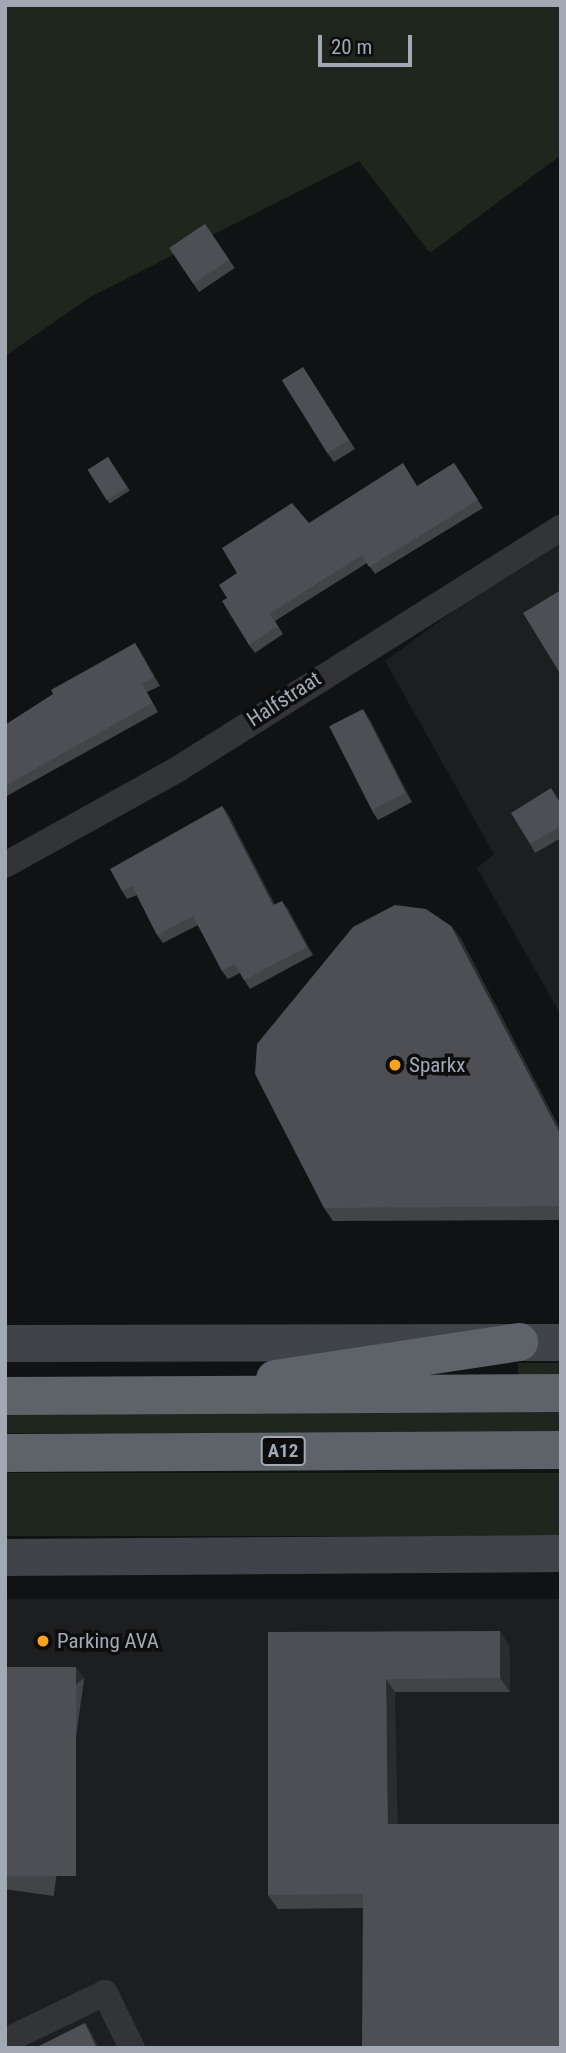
<!DOCTYPE html>
<html>
<head>
<meta charset="utf-8">
<style>
  body { margin:0 }
  #map { position:relative; width:566px; height:2053px; overflow:hidden; background:#111213; font-family:"Roboto Condensed",sans-serif }
  div>[style] { position:absolute }
  .built>* { inset:0; background:#1d1e20; transform-origin:0 0 }
  .green>* { inset:0; background:#1e261e; transform-origin:0 0 }
  .street>* { height:26px; margin:-13px; padding:0 13px; transform-origin:13px; border-radius:13px; background:#323438 }
  .secondary>* { height:37px; margin:-18.5px; padding:0 18.5px; transform-origin:18.5px; border-radius:18.5px; background:#404348 }
  .highway>* { height:38px; margin:-19px; padding:0 19px; transform-origin:19px; border-radius:19px; background:#5e6269 }
  .wall>* { inset:0; background:#424548; transform-origin:0 0 }
  .shaded-wall>* { inset:0; background:#2a2c2e; transform-origin:0 0 }
  .building>* { inset:0; background:#4d4f54; transform-origin:0 0 }
  .dots>* { width:19px; height:19px; translate:-50% -50%; box-sizing:border-box; border:4px solid #0d0d0e; border-radius:50% }
  span { translate:-50% -50%; white-space:nowrap; text-align:center; line-height:1.15; -webkit-text-stroke:7px #0d0d0e; paint-order:stroke }
  .shield-label span { padding:2px 5px; background:#0d0d0e; border:2px solid; border-radius:5px; -webkit-text-stroke-width:0 }
  .shield-label { font-size:19px; color:#a2a9b4; font-weight:700 }
  .street-label { font-size:21px; color:#a2a9b4 }
  .poi-label { font-size:21px; color:#a2a9b4 }
  .left { translate:0 -50%; text-align:left }
  .frame { position:absolute; inset:0; border:7px solid #a2a9b4; pointer-events:none }
  .scale { position:absolute; left:318px; top:35px; width:94px; height:32px; box-sizing:border-box; border:4px solid #a2a9b4; border-top:0; padding-left:9px; font-size:21px; line-height:24px; white-space:nowrap; color:#a2a9b4; -webkit-text-stroke:5px #0d0d0e; paint-order:stroke }
</style>
</head>
<body>
<div id="map">
  <div class="built">
    <i style="clip-path:polygon(561px 532px,561px 1015px,477px 868px,494px 854px,385px 661px)"></i>
    <i style="left:561px;top:1599px;width:449px;height:556px;rotate:90deg"></i>
  </div>
  <div class="green">
    <i style="clip-path:polygon(5px 5px,561px 5px,561px 155px,430px 253px,359px 161px,92px 296px,5px 356px)"></i>
    <i style="left:518px;top:1363px;width:43px;height:14px"></i>
    <i style="left:561px;top:1411px;width:22px;height:556px;rotate:90deg"></i>
    <i style="left:561px;top:1473px;width:63px;height:556px;rotate:90deg"></i>
  </div>
  <div class="street">
    <i style="left:5px;top:865px;width:198px;rotate:-29deg"></i>
    <i style="left:178px;top:769px;width:453px;rotate:-32.2deg"></i>
    <i style="left:5px;top:2041px;width:111px;rotate:-25.6deg"></i>
    <i style="left:105px;top:1993px;width:61px;rotate:63.9deg"></i>
  </div>
  <div class="secondary">
    <i style="left:5px;top:1343px;width:556px;rotate:-0.1deg"></i>
    <i style="left:5px;top:1557px;width:556px;rotate:-0.41deg"></i>
  </div>
  <div class="highway">
    <i style="left:275px;top:1379px;width:247px;rotate:-8.6deg"></i>
    <i style="left:5px;top:1396px;width:556px;rotate:-0.31deg"></i>
    <i style="left:5px;top:1453px;width:556px;rotate:-0.31deg"></i>
  </div>
  <div class="wall">
    <i style="left:205px;top:224px;width:53px;height:43px;rotate:56deg"></i>
    <i style="clip-path:polygon(303px 367px,355px 449px,334px 462px,328px 454px)"></i>
    <i style="left:108px;top:457px;width:40px;height:24px;rotate:57deg"></i>
    <i style="clip-path:polygon(454px 463px,483px 508px,375px 574px,367px 563px,275px 621px,283px 634px,255px 653px,249px 645px,227px 598px,309px 523px,418px 486px)"></i>
    <i style="clip-path:polygon(135px 643px,160px 686px,147px 692px,158px 712px,5px 797px,5px 725px)"></i>
    <i style="clip-path:polygon(369px 718px,412px 802px,378px 820px,372px 811px)"></i>
    <i style="clip-path:polygon(561px 802px,561px 838px,535px 853px,530px 844px)"></i>
    <i style="clip-path:polygon(222px 806px,228px 814px,275px 905px,288px 909px,313px 955px,250px 989px,240px 973px,228px 979px,222px 971px,198px 925px,163px 943px,157px 935px,137px 895px,127px 899px,122px 891px)"></i>
    <i style="clip-path:polygon(451px 926px,461px 939px,561px 1131px,561px 1220px,333px 1221px,324px 1208px)"></i>
    <i style="clip-path:polygon(268px 1632px,509px 1645px,510px 1692px,395px 1692px,363px 1908px,278px 1909px,268px 1895px)"></i>
    <i style="left:5px;top:1667px;width:80px;height:220px;rotate:8deg"></i>
  </div>
  <div class="shaded-wall">
    <i style="clip-path:polygon(135px 643px,141px 652px,160px 686px,154px 677px)"></i>
    <i style="clip-path:polygon(363px 709px,369px 718px,412px 802px,406px 793px)"></i>
    <i style="clip-path:polygon(222px 806px,228px 814px,279px 914px,273px 905px)"></i>
    <i style="clip-path:polygon(282px 901px,288px 909px,313px 955px,307px 947px)"></i>
    <i style="clip-path:polygon(451px 926px,461px 939px,561px 1131px,561px 1136px)"></i>
    <i style="clip-path:polygon(500px 1631px,509px 1645px,510px 1692px,500px 1678px)"></i>
    <i style="left:76px;top:1667px;width:14px;height:209px;rotate:54deg"></i>
    <i style="clip-path:polygon(386px 1679px,395px 1692px,398px 1838px,388px 1824px)"></i>
    <i style="clip-path:polygon(85px 2023px,91px 2031px,99px 2048px,97px 2048px)"></i>
  </div>
  <div class="building">
    <i style="left:205px;top:224px;width:43px;height:43px;rotate:56deg"></i>
    <i style="left:303px;top:367px;width:86px;height:25px;rotate:58deg"></i>
    <i style="left:108px;top:457px;width:36px;height:24px;rotate:58deg"></i>
    <i style="clip-path:polygon(403px 463px,417px 486px,454px 463px,478px 500px,369px 567px,362px 555px,269px 614px,278px 626px,249px 645px,222px 601px,227px 598px,219px 585px,237px 573px,222px 548px,292px 503px,309px 523px)"></i>
    <i style="clip-path:polygon(561px 590px,561px 675px,523px 613px)"></i>
    <i style="clip-path:polygon(135px 643px,154px 677px,142px 684px,152px 703px,5px 786px,5px 725px,53px 694px,51px 690px)"></i>
    <i style="left:363px;top:709px;width:94px;height:38px;rotate:63deg"></i>
    <i style="clip-path:polygon(551px 788px,561px 804px,561px 826px,530px 844px,511px 813px)"></i>
    <i style="clip-path:polygon(222px 806px,273px 905px,282px 901px,307px 947px,244px 980px,235px 964px,222px 971px,193px 916px,157px 935px,132px 886px,122px 891px,110px 869px)"></i>
    <i style="clip-path:polygon(395px 905px,426px 909px,451px 926px,561px 1136px,561px 1206px,324px 1208px,255px 1074px,257px 1044px,353px 927px)"></i>
    <i style="clip-path:polygon(500px 1631px,500px 1678px,386px 1679px,388px 1824px,561px 1824px,561px 2048px,362px 2048px,363px 1894px,268px 1895px,268px 1632px)"></i>
    <i style="left:5px;top:1667px;width:71px;height:209px"></i>
    <i style="clip-path:polygon(85px 2023px,97px 2048px,35px 2048px)"></i>
  </div>
  <div class="dots">
    <i style="left:395px;top:1065px;background:#f9a223"></i>
    <i style="left:43px;top:1641px;background:#f9a223"></i>
  </div>
  <div class="shield-label">
    <span style="left:283px;top:1451px">A12</span>
  </div>
  <div class="street-label">
    <span style="left:284px;top:699px;rotate:-33deg">Halfstraat</span>
  </div>
  <div class="poi-label">
    <span class="left" style="left:409px;top:1065px">Sparkx</span>
    <span class="left" style="left:57px;top:1641px">Parking AVA</span>
  </div>
  <div class="frame"></div>
  <div class="scale">20 m</div>
</div>
</body>
</html>
